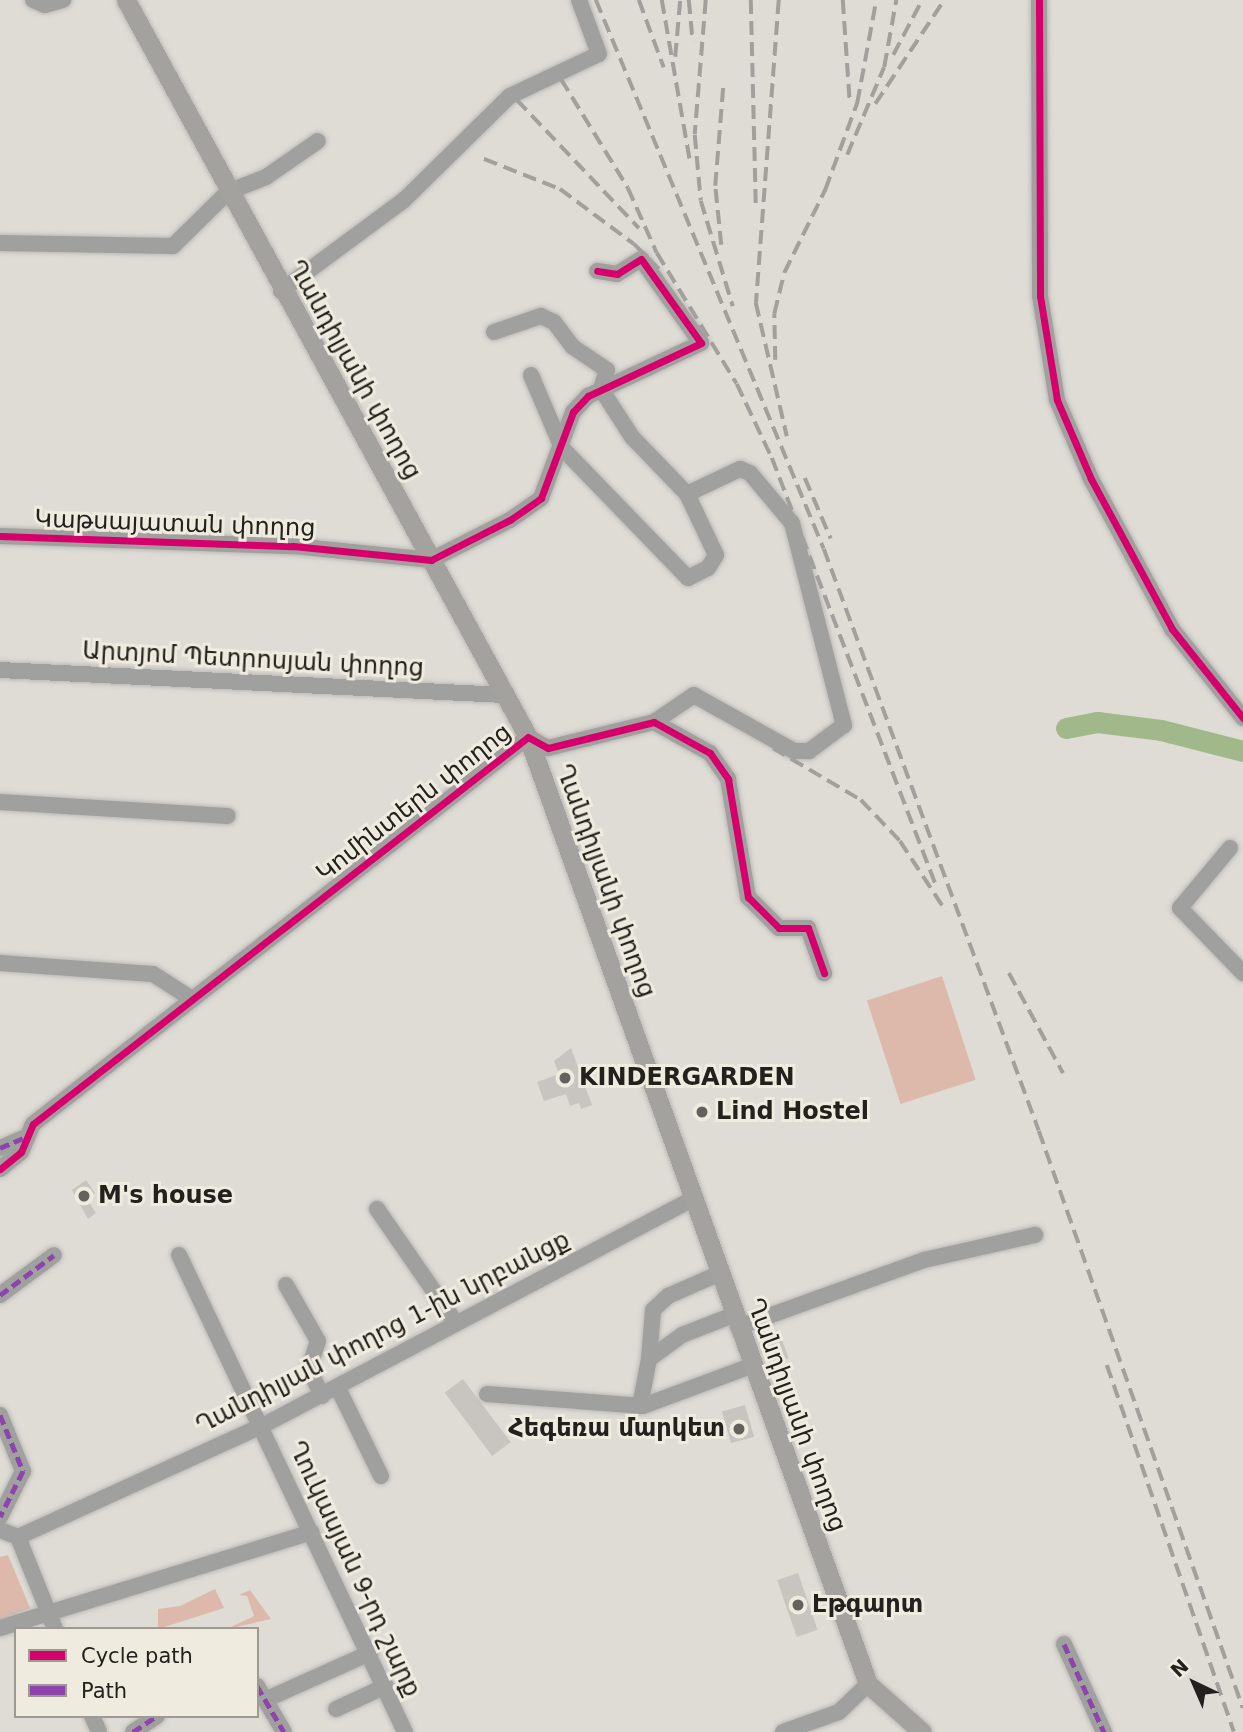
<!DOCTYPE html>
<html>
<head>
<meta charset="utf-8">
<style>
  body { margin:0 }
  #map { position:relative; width:1243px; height:1732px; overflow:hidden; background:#dfdcd6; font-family:"DejaVu Sans","Noto Sans Armenian",sans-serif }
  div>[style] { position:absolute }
  .green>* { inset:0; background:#ddb9ac; transform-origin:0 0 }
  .river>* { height:21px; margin:-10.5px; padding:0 10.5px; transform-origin:10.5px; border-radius:10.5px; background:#a1b88b }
  .building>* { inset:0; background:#c8c4c0; transform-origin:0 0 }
  .roads { filter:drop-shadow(0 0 2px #bcbab6) drop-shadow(0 0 2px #bcbab6) }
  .minor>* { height:16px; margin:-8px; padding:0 8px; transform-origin:8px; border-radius:8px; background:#a0a09e }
  .major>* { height:19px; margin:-9.5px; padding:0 9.5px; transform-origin:9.5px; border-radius:9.5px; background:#a4a29f }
  .rail>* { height:3.5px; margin-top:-1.75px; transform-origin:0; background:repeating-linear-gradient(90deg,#a2a09c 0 14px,transparent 0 21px) }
  .quiet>* { height:5px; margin-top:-2.5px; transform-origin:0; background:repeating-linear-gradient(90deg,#8e44ad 0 10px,transparent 0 15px) }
  .cycleway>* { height:7px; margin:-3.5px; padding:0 3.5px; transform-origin:3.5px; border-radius:3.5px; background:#d6006c }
  .dots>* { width:19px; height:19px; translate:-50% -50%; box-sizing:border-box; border:4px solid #f0ebdf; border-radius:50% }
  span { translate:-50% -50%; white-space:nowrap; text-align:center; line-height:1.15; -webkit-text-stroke:6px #f0ebdf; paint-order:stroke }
  .street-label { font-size:24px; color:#23211d }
  .poi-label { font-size:24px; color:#23211d; font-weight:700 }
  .left { translate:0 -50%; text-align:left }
  .right { translate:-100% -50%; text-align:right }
  .legend { position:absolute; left:14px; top:1627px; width:245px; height:91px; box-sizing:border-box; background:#f0ebdf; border:2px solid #9e9a91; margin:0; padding:9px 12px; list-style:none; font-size:21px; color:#23211d }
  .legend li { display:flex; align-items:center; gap:14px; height:35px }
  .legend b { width:35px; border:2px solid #9e9a91 }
  .north { position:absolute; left:1159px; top:1648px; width:70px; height:70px; -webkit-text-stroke:5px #f0ebdf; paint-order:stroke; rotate:316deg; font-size:19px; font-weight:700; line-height:28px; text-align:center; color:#23211d }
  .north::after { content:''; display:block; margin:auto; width:24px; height:32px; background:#23211d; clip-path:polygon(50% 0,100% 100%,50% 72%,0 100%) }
</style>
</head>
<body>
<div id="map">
  <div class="green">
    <i style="left:942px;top:976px;width:109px;height:79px;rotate:72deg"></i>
    <i style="clip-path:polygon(8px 1555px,30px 1608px,0 1621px,0 1557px)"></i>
    <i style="clip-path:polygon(215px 1589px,224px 1608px,158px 1629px,158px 1609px,180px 1606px)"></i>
    <i style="clip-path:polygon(250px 1590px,271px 1619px,227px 1629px,254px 1616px,247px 1596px,239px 1595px)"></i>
  </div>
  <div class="river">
    <i style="left:1066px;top:728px;width:32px;rotate:-11deg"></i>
    <i style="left:1097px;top:722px;width:64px;rotate:7.1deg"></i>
    <i style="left:1161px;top:730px;width:85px;rotate:14.4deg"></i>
  </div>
  <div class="building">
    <i style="clip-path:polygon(571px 1048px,592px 1105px,581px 1109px,579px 1103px,570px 1106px,566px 1094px,544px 1101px,537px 1082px,559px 1074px,554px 1061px)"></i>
    <i style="clip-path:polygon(86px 1180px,95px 1193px,87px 1199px,96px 1213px,88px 1219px,72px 1190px)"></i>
    <i style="left:778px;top:1330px;width:30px;height:16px;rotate:69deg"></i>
    <i style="left:463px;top:1379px;width:79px;height:23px;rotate:53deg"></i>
    <i style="left:745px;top:1405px;width:33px;height:24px;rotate:74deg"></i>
    <i style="left:798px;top:1573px;width:60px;height:22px;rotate:71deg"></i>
  </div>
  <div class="roads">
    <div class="minor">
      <i style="left:33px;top:0;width:13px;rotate:23deg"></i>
      <i style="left:45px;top:5px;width:19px;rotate:-16deg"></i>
      <i style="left:1039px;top:0;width:296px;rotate:89.8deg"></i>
      <i style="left:1040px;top:296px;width:105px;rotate:80.7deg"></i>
      <i style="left:1057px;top:400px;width:86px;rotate:66.7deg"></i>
      <i style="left:1091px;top:479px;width:170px;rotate:61.6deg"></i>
      <i style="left:1172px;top:629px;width:114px;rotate:51.4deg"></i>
      <i style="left:0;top:243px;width:173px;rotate:1deg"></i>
      <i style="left:173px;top:246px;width:77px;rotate:-44.5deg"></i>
      <i style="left:228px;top:192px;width:41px;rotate:-21.5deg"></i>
      <i style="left:266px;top:177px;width:63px;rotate:-34.7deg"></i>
      <i style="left:281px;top:291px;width:153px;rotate:-36.5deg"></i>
      <i style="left:404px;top:200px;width:148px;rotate:-44.5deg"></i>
      <i style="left:510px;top:96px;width:98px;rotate:-25.3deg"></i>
      <i style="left:599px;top:54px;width:58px;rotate:-110.3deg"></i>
      <i style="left:494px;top:332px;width:50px;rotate:-18.8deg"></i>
      <i style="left:541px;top:316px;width:14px;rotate:25deg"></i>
      <i style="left:554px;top:322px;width:31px;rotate:53deg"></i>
      <i style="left:573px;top:347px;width:41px;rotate:34.1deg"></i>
      <i style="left:607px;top:370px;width:20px;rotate:108deg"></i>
      <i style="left:601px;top:389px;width:57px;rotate:57.1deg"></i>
      <i style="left:632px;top:437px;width:79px;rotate:46deg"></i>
      <i style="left:687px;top:494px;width:59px;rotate:-25.3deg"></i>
      <i style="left:740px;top:469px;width:11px;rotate:22deg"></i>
      <i style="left:750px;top:473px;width:65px;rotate:50deg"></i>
      <i style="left:792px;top:523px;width:209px;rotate:75.6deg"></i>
      <i style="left:844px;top:725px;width:44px;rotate:143.4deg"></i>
      <i style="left:809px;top:751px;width:15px;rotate:180deg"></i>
      <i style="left:794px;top:751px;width:115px;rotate:-150.8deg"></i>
      <i style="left:694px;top:695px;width:48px;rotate:146deg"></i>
      <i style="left:531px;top:375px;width:79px;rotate:67deg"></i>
      <i style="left:562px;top:448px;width:181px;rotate:45.9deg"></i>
      <i style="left:688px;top:578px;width:22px;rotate:-27deg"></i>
      <i style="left:708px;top:568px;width:15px;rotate:-58deg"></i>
      <i style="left:716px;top:555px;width:68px;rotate:-115.4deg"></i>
      <i style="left:0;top:536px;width:293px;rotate:2deg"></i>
      <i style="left:293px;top:546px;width:139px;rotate:5.8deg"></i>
      <i style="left:431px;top:560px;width:89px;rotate:-26.9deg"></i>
      <i style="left:510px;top:520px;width:38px;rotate:-35deg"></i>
      <i style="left:541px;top:498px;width:92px;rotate:-69.6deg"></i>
      <i style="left:573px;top:412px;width:22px;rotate:-47deg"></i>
      <i style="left:588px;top:396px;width:125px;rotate:-25.1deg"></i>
      <i style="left:701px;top:343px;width:103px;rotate:-125.5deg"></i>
      <i style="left:641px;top:259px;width:28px;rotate:148deg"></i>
      <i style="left:617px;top:274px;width:20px;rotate:-171deg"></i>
      <i style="left:0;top:670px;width:505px;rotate:2.84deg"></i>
      <i style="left:0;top:802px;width:228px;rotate:3.5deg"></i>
      <i style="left:1230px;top:848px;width:78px;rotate:129.8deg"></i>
      <i style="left:1180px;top:908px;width:91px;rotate:45.9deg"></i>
      <i style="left:0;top:963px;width:153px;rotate:4.1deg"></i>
      <i style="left:153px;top:974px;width:46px;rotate:32.7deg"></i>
      <i style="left:0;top:1148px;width:25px;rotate:-23deg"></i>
      <i style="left:0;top:1169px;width:27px;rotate:-39deg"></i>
      <i style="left:21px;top:1152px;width:30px;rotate:-67deg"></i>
      <i style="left:33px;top:1124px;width:628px;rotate:-38.02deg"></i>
      <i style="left:528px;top:737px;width:23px;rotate:29deg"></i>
      <i style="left:548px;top:748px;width:109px;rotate:-13.8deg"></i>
      <i style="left:654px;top:722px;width:64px;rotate:29deg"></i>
      <i style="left:710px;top:753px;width:32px;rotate:55deg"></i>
      <i style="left:728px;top:779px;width:120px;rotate:80.4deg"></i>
      <i style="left:748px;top:897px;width:44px;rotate:45deg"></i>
      <i style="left:779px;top:928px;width:29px"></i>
      <i style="left:808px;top:928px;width:48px;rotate:70.4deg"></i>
      <i style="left:377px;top:1209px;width:139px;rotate:55.3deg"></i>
      <i style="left:179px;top:1255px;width:528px;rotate:64.65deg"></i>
      <i style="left:286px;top:1285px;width:64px;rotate:60.3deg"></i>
      <i style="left:318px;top:1341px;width:29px;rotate:108deg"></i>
      <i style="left:309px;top:1369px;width:30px;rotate:64deg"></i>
      <i style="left:0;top:1295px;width:67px;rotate:-36.5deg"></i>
      <i style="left:738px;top:1327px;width:198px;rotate:-19.8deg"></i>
      <i style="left:924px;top:1260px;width:114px;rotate:-12.7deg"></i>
      <i style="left:649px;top:1359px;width:49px;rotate:-85.3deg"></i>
      <i style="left:653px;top:1310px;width:21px;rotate:-43deg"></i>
      <i style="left:668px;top:1296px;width:55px;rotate:-23.7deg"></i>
      <i style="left:338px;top:1388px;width:98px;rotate:64deg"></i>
      <i style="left:487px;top:1394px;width:156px;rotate:4.4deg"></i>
      <i style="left:643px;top:1406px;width:115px;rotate:-20.3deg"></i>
      <i style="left:640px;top:1406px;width:48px;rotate:-79.2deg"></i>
      <i style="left:649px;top:1359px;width:41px;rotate:-36deg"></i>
      <i style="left:682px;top:1335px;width:55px;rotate:-21.4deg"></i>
      <i style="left:0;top:1415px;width:61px;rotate:67.7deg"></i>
      <i style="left:23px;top:1471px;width:51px;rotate:116.6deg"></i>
      <i style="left:0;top:1530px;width:19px;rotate:21deg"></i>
      <i style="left:18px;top:1537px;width:99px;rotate:68.1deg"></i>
      <i style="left:18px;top:1537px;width:268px;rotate:-24.5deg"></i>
      <i style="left:262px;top:1426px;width:485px;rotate:-27.8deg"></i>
      <i style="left:0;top:1628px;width:326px;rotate:-17.1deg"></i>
      <i style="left:1064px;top:1644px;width:97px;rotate:65.6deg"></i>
      <i style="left:257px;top:1686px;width:53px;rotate:59.6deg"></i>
      <i style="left:267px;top:1699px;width:113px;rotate:-24.1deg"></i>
      <i style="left:336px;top:1709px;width:55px;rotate:-24.7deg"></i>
      <i style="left:92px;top:1716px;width:17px;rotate:66deg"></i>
      <i style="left:133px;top:1732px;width:29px;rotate:-34deg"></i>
      <i style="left:783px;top:1732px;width:59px;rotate:-19.7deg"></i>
      <i style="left:839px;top:1712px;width:40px;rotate:-44deg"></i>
    </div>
    <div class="major">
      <i style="left:126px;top:0;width:840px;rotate:61.39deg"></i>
      <i style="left:528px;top:737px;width:1006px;rotate:70.25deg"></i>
      <i style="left:868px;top:1684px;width:72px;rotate:41.6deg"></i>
    </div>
  </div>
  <div class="rail">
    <i style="left:596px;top:0;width:594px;rotate:67.45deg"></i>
    <i style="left:824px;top:549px;width:620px;rotate:69.72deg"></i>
    <i style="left:1039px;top:1131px;width:612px;rotate:70.53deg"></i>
    <i style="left:639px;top:0;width:72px;rotate:69.8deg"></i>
    <i style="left:662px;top:0;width:162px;rotate:80.1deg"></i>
    <i style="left:689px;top:0;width:42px;rotate:84.6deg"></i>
    <i style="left:706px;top:0;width:135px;rotate:94.7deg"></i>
    <i style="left:695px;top:135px;width:66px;rotate:84.8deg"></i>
    <i style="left:701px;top:201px;width:110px;rotate:73.1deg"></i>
    <i style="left:751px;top:0;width:206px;rotate:88.6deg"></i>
    <i style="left:779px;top:0;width:304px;rotate:94.3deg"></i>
    <i style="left:756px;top:303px;width:137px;rotate:76.9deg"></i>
    <i style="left:843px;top:0;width:103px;rotate:86.1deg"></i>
    <i style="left:893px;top:55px;width:62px;rotate:-62.2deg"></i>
    <i style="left:675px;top:57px;width:57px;rotate:-85deg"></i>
    <i style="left:561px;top:79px;width:128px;rotate:58.4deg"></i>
    <i style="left:628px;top:188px;width:71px;rotate:66deg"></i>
    <i style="left:657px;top:253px;width:153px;rotate:58.6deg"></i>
    <i style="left:737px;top:384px;width:82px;rotate:64.7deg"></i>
    <i style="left:772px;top:458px;width:457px;rotate:69deg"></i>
    <i style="left:517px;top:100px;width:177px;rotate:46.4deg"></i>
    <i style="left:875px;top:104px;width:125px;rotate:-56.4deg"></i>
    <i style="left:847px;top:155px;width:95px;rotate:-67.2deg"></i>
    <i style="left:884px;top:67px;width:68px;rotate:-79.8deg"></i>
    <i style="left:484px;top:159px;width:82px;rotate:21.5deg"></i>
    <i style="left:560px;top:189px;width:92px;rotate:36.6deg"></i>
    <i style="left:634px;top:244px;width:40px;rotate:45deg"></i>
    <i style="left:721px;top:245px;width:59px;rotate:-95.8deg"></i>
    <i style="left:715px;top:186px;width:100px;rotate:-85.4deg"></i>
    <i style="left:775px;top:360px;width:46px;rotate:-91.2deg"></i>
    <i style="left:774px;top:314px;width:42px;rotate:-76.3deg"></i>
    <i style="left:784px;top:273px;width:93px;rotate:-63.7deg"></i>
    <i style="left:825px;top:190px;width:93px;rotate:-69.8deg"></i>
    <i style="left:857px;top:103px;width:105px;rotate:-79.5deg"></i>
    <i style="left:805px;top:478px;width:66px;rotate:66.9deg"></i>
    <i style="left:773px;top:748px;width:102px;rotate:30.6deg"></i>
    <i style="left:861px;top:800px;width:57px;rotate:46.4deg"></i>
    <i style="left:900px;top:841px;width:84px;rotate:56.7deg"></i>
    <i style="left:1009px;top:973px;width:114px;rotate:61.6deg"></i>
    <i style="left:1107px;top:1365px;width:388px;rotate:70.9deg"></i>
  </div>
  <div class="quiet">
    <i style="left:0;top:1148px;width:25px;rotate:-23deg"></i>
    <i style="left:0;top:1295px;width:67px;rotate:-36.5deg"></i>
    <i style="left:0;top:1415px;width:61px;rotate:67.7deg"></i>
    <i style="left:23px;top:1471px;width:51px;rotate:116.6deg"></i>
    <i style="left:1064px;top:1644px;width:97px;rotate:65.6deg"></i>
    <i style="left:257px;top:1686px;width:53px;rotate:59.6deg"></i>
    <i style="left:133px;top:1732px;width:29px;rotate:-34deg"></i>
  </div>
  <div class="cycleway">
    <i style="left:1039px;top:0;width:296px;rotate:89.8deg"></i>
    <i style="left:1040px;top:296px;width:105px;rotate:80.7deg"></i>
    <i style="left:1057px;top:400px;width:86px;rotate:66.7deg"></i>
    <i style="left:1091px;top:479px;width:170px;rotate:61.6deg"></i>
    <i style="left:1172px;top:629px;width:114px;rotate:51.4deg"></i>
    <i style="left:0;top:536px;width:293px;rotate:2deg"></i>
    <i style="left:293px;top:546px;width:139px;rotate:5.8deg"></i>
    <i style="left:431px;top:560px;width:89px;rotate:-26.9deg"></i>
    <i style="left:510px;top:520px;width:38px;rotate:-35deg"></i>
    <i style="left:541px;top:498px;width:92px;rotate:-69.6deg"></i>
    <i style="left:573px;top:412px;width:22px;rotate:-47deg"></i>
    <i style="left:588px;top:396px;width:125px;rotate:-25.1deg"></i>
    <i style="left:701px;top:343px;width:103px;rotate:-125.5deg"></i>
    <i style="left:641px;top:259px;width:28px;rotate:148deg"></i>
    <i style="left:617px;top:274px;width:20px;rotate:-171deg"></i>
    <i style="left:0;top:1169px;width:27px;rotate:-39deg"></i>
    <i style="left:21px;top:1152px;width:30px;rotate:-67deg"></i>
    <i style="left:33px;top:1124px;width:628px;rotate:-38.02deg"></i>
    <i style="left:528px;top:737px;width:23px;rotate:29deg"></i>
    <i style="left:548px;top:748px;width:109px;rotate:-13.8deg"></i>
    <i style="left:654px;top:722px;width:64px;rotate:29deg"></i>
    <i style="left:710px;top:753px;width:32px;rotate:55deg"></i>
    <i style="left:728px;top:779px;width:120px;rotate:80.4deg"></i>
    <i style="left:748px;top:897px;width:44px;rotate:45deg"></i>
    <i style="left:779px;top:928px;width:29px"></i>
    <i style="left:808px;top:928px;width:48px;rotate:70.4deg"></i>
  </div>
  <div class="dots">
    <i style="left:565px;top:1078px;background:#65625e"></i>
    <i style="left:702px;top:1112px;background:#65625e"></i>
    <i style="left:84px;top:1196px;background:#65625e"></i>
    <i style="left:739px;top:1429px;background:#65625e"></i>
    <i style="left:798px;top:1605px;background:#65625e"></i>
  </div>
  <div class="street-label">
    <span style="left:354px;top:370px;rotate:61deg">Ղանդիլյանի փողոց</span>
    <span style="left:175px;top:524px;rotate:2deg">Կաթսայատան փողոց</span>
    <span style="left:253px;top:660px;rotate:3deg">Արտյոմ Պետրոսյան փողոց</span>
    <span style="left:414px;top:803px;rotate:-38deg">Կոմինտերն փողոց</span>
    <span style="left:605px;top:881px;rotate:70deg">Ղանդիլյանի փողոց</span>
    <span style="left:383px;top:1333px;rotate:-27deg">Ղանդիլյան փողոց 1-ին նրբանցք</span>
    <span style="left:796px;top:1415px;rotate:70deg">Ղանդիլյանի փողոց</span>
    <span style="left:354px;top:1569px;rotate:65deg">Ղուկասյան 9-րդ շարք</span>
  </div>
  <div class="poi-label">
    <span class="left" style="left:579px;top:1078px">KINDERGARDEN</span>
    <span class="left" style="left:716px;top:1112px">Lind Hostel</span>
    <span class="left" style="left:98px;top:1196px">M's house</span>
    <span class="right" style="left:725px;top:1429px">Հեգեռա մարկետ</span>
    <span class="left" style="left:812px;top:1605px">Էթգարտ</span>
  </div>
  <ul class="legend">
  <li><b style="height:9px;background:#d6006c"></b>Cycle path</li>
  <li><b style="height:9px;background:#8e44ad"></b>Path</li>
  </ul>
  <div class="north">N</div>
</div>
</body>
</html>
